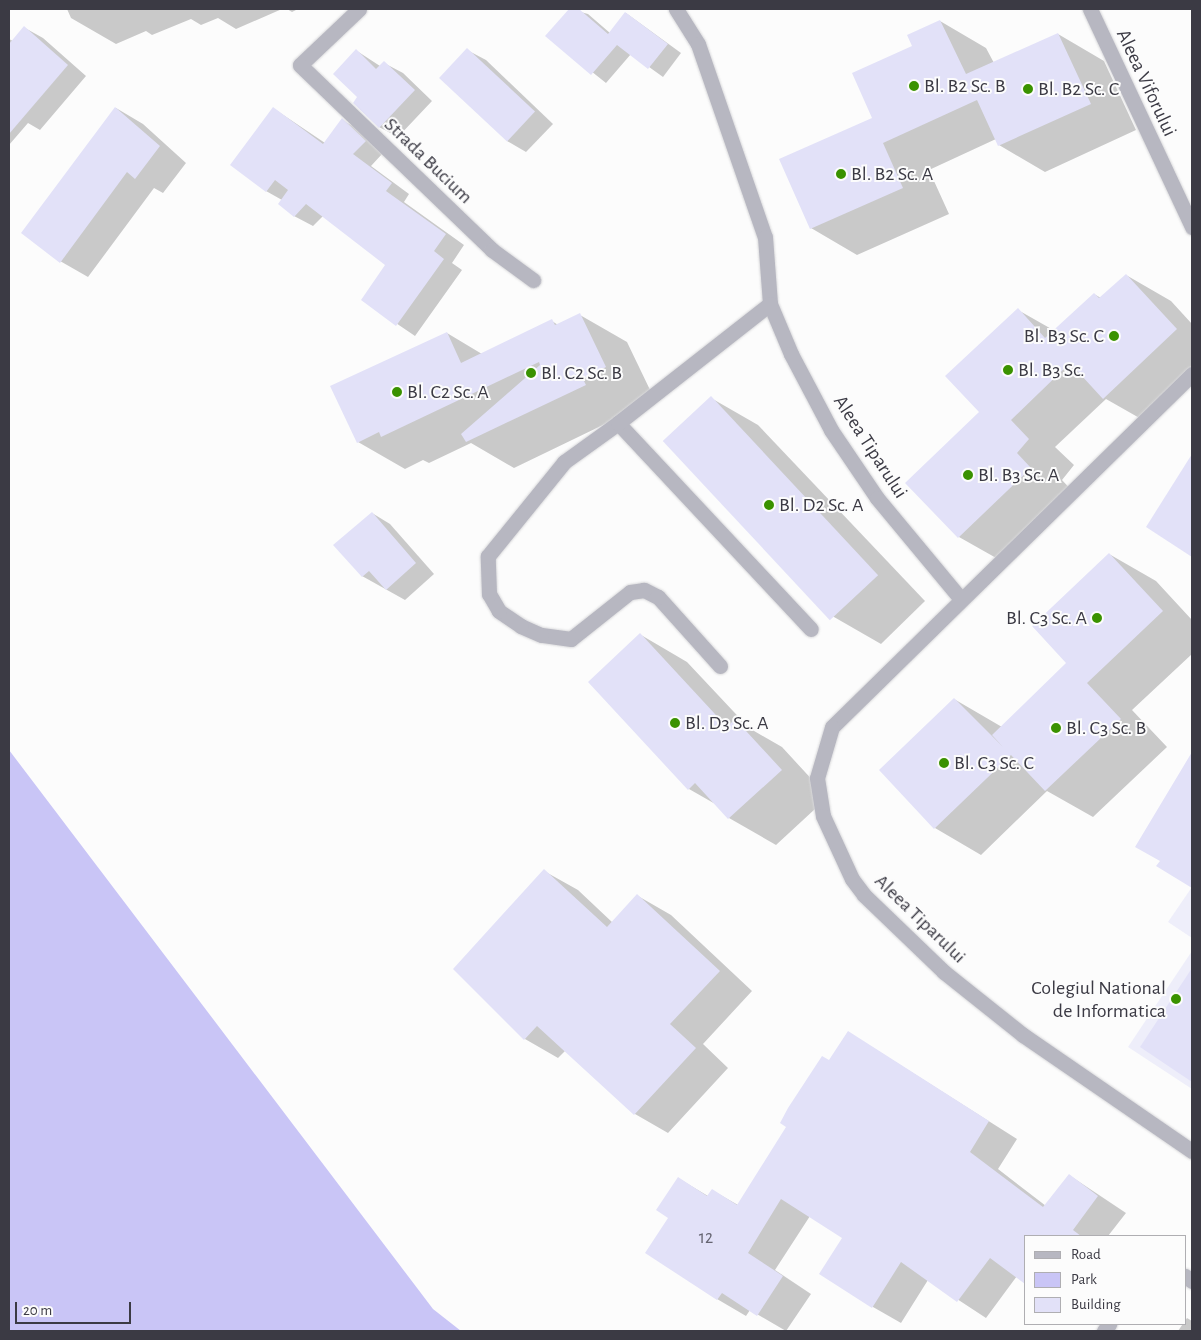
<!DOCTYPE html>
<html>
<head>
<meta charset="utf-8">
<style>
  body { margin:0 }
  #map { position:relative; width:1201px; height:1340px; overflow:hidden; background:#fcfcfc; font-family:"Alegreya Sans",sans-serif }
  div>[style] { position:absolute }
  .built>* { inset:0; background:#eeeefa }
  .green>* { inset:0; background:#c9c5f6 }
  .shadow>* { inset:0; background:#0003 }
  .building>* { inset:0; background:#e2e1f8; transform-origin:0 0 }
  .roads { filter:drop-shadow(0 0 1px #d9d9db) drop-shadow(0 0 1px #d9d9db) }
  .lane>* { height:15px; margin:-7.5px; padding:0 7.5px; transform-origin:7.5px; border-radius:7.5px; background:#b7b7c1 }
  .street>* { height:15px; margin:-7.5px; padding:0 7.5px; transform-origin:7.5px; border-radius:7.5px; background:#b7b7c1 }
  .dots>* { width:14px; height:14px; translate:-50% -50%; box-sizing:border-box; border:2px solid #fcfcfc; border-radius:50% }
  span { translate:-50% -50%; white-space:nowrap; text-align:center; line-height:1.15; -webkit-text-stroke:4px #fcfcfc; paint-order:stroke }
  .number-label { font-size:18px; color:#656471 }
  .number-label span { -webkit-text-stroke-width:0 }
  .street-label { font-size:20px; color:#3b3a44 }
  .poi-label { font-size:20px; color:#3b3a44 }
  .left { translate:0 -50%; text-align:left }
  .right { translate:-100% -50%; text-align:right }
  .frame { position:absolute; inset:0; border:10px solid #3b3a44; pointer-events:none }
  .legend { position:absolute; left:1024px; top:1235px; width:162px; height:90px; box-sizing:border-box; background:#fcfcfc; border:1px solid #afaeb2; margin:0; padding:6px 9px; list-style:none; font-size:15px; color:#3b3a44 }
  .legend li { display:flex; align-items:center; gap:10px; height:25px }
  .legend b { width:25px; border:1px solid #afaeb2 }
  .scale { position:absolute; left:15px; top:1302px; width:116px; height:22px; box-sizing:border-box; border:2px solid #3b3a44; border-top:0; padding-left:6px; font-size:15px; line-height:18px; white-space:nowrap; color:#3b3a44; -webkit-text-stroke:4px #fcfcfc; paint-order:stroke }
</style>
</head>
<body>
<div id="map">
  <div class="built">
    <i style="clip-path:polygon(1192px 887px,1192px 938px,1168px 922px)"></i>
    <i style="clip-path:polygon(1192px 951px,1192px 1089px,1128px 1047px)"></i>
  </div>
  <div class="green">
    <i style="clip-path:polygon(9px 750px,433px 1309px,461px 1331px,9px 1331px)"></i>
  </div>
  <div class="shadow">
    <i style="clip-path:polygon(67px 9px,282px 9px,236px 29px,218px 18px,201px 25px,191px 19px,152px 35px,146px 31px,116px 44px,71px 18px)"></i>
    <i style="clip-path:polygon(287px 9px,298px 9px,292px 12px)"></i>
    <i style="clip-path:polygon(570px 9px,588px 14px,610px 33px,626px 13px,681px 53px,663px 77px,631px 54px,606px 83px,547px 36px)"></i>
    <i style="clip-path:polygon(940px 21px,986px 48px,994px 63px,1058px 34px,1104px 61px,1136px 130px,1045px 172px,999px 145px,996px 139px,929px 170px,949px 214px,857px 255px,811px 228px,913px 46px)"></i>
    <i style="clip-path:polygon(25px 28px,43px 38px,86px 76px,40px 130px,28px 123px,9px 145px,9px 39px,13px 41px)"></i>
    <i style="clip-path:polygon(467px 50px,486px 60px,553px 124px,526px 152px,507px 141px)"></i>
    <i style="clip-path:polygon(357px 51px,380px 66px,384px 63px,403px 73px,432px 101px,398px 137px,379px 127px,359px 97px)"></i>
    <i style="clip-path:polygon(116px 108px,143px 124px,186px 163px,163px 193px,154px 188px,88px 277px,60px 261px)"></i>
    <i style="clip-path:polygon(273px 108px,325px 143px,342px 120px,360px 130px,383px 153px,371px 166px,409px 194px,404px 202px,464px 245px,452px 263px,462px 270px,415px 336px,362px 300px,387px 265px,323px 216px,313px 226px,294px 216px,282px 200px,266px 191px)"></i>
    <i style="clip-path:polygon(1126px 275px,1171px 301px,1192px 324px,1192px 384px,1150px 424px,1106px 399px,1055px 447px,1074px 465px,1062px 480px,1076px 495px,1005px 563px,959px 537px,907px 483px,981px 412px,1018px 310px,1055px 331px,1094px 294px,1101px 298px)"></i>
    <i style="clip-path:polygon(580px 315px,627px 342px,652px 394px,632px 411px,514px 468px,471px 443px,429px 463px,423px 460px,405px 469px,358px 442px,447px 333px,482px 354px,552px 321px,558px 325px)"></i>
    <i style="clip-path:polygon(711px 398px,758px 425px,925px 601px,881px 644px,834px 617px,666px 442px)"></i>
    <i style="clip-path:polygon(1192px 457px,1192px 556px,1148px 527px)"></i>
    <i style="clip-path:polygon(372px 513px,390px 524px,434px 574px,405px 600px,362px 576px)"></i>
    <i style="clip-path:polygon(1109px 554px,1156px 581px,1192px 620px,1192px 654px,1132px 710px,1167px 747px,1093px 817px,1047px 791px,981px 855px,935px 828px,954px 699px,1002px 727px,1068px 663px)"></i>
    <i style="clip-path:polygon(641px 635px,687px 662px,749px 728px,782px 747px,828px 797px,776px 845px,729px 818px,717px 805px,689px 789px)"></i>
    <i style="clip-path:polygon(1192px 755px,1192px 879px,1137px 846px)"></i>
    <i style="clip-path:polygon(544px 871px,578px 890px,613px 923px,638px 896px,671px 915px,752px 991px,703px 1044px,728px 1068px,668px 1133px,635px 1114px,566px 1050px,558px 1058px,525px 1039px)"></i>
    <i style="clip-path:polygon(1192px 970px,1192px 1080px,1142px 1047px)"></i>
    <i style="clip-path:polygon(848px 1032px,1017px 1139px,998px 1169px,1046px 1206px,1069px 1175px,1126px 1213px,1108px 1236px,1025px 1236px,1017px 1276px,986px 1318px,928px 1280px,901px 1323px,873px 1307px,843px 1237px,810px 1216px,775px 1270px,811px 1294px,786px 1331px,750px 1310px,746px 1316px,717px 1299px,669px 1218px,678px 1178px,708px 1196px,712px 1190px,738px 1205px)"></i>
    <i style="clip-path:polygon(1187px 1318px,1192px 1321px,1192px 1331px,1178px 1331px)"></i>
  </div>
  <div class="building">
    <i style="clip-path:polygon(569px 9px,579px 9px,608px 34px,625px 12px,668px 44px,648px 69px,617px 45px,591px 75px,545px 36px)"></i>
    <i style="clip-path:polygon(940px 20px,966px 74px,1058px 33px,1091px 104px,998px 146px,977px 100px,883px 143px,903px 188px,810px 229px,779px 159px,872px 118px,852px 73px,912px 46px,907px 35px)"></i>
    <i style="clip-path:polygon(24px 26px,68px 65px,9px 134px,9px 44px)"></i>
    <i style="left:467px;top:48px;width:93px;height:41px;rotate:43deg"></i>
    <i style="clip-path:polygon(356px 49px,376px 69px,384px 61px,415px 90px,379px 128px,353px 103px,357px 97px,333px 74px)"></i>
    <i style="clip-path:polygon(115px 107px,160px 146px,135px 179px,127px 172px,60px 263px,21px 233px)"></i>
    <i style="clip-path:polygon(273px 107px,323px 144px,342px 118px,366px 141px,353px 154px,392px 183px,386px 191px,446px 234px,434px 251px,444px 259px,396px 326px,361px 300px,385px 265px,306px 204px,294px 217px,278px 204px,288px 190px,275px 180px,266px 192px,230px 165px)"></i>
    <i style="clip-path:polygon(1126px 274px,1177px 329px,1103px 399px,1070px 363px,1011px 420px,1029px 439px,1017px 453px,1031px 468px,958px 538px,905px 483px,979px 412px,945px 376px,1018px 308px,1045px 338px,1094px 293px,1099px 298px)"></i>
    <i style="clip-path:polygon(580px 313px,606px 367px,583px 379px,586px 385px,466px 442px,461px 434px,540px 365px,539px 362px,381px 437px,379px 432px,357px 443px,330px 386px,447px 332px,461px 363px,552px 319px,555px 325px)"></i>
    <i style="left:711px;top:396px;width:245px;height:66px;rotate:47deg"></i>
    <i style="clip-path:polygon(1192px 454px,1192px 557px,1146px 527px)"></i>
    <i style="clip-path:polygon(372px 512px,416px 563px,386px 590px,369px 571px,362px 577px,333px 545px)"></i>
    <i style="clip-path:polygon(1109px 553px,1163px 611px,1087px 683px,1121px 719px,1045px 791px,1011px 755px,934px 829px,879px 770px,954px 698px,1003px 747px,992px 735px,1066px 663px,1032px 626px)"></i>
    <i style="clip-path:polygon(640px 633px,727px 727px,735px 719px,782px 770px,728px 819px,695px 783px,688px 790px,588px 682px)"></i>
    <i style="clip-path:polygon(1192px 752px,1192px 888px,1156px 866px,1160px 861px,1135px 847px)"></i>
    <i style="clip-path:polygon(544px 869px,607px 927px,637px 894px,720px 971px,670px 1024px,696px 1048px,634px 1115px,537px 1026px,524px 1040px,453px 969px)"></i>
    <i style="clip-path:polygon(1192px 968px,1192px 1082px,1140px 1047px)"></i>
    <i style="clip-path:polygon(848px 1031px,989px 1121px,970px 1152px,1043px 1207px,1069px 1174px,1098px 1196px,1073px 1230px,1081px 1236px,1025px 1236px,1025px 1284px,990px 1258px,957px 1302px,901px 1262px,872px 1308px,819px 1274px,842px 1238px,781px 1199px,748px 1253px,783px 1276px,757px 1316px,722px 1293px,717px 1300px,645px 1253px,668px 1218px,656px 1210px,678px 1177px,707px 1196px,712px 1189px,737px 1205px,786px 1127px,780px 1123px,788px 1108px,822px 1056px,829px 1060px)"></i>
  </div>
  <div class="roads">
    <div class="lane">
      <i style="left:720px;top:666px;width:93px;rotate:-131.9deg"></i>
      <i style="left:658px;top:597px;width:16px;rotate:-153deg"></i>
      <i style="left:644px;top:590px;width:14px;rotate:172deg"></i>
      <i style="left:630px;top:592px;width:75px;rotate:141.5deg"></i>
      <i style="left:571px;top:639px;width:30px;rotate:-172deg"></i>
      <i style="left:541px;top:635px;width:22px;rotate:-156deg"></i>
      <i style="left:521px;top:626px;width:27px;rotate:-146deg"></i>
      <i style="left:499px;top:611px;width:20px;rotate:-120deg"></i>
      <i style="left:489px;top:594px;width:38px;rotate:-92deg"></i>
      <i style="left:488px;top:556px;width:121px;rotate:-51deg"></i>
      <i style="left:564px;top:462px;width:67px;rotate:-35.8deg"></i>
      <i style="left:618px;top:423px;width:282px;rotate:46.9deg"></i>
    </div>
    <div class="street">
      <i style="left:359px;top:9px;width:81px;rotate:136.5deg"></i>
      <i style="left:300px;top:65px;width:267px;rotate:43.9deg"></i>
      <i style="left:492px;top:250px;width:51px;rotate:36.2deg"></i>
      <i style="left:676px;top:9px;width:41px;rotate:57.8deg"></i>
      <i style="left:698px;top:44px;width:204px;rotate:70.9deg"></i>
      <i style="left:765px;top:237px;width:67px;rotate:85.7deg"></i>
      <i style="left:770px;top:304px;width:54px;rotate:67.2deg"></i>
      <i style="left:791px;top:354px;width:86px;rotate:62.2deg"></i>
      <i style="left:831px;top:430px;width:82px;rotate:55.9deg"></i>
      <i style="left:877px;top:498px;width:130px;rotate:50.3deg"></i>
      <i style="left:1090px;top:9px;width:241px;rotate:64.9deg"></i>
      <i style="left:1192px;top:374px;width:504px;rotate:135.56deg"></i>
      <i style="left:832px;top:727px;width:53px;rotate:106.4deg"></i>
      <i style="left:817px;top:778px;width:38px;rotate:81deg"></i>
      <i style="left:823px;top:816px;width:69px;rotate:65.3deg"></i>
      <i style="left:852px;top:879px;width:20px;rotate:53deg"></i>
      <i style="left:864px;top:895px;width:111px;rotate:43.9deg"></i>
      <i style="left:944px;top:972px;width:101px;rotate:38.6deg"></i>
      <i style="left:1023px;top:1035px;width:205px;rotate:34.5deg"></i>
      <i style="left:618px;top:423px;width:193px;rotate:-38.1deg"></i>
      <i style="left:1185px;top:1276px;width:9px;rotate:36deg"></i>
      <i style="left:1104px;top:1331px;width:9px;rotate:-54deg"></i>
    </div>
  </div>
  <div class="dots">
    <i style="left:914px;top:86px;background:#3a9200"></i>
    <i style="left:1028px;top:89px;background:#3a9200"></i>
    <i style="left:841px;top:174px;background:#3a9200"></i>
    <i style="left:1114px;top:336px;background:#3a9200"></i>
    <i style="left:1008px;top:370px;background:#3a9200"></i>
    <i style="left:531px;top:373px;background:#3a9200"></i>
    <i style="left:397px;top:392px;background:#3a9200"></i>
    <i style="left:968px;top:475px;background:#3a9200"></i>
    <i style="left:769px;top:505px;background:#3a9200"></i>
    <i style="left:1097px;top:618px;background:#3a9200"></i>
    <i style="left:675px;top:723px;background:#3a9200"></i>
    <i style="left:1056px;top:728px;background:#3a9200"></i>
    <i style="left:944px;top:763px;background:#3a9200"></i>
    <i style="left:1176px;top:999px;background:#3a9200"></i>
  </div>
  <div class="number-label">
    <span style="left:706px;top:1238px">12</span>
  </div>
  <div class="street-label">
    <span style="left:1146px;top:83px;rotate:65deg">Aleea Viforului</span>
    <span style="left:428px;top:161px;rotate:44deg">Strada Bucium</span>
    <span style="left:870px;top:447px;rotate:57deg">Aleea Tiparului</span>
    <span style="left:920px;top:919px;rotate:44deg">Aleea Tiparului</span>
  </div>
  <div class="poi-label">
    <span class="left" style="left:924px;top:86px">Bl. B2 Sc. B</span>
    <span class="left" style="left:1038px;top:89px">Bl. B2 Sc. C</span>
    <span class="left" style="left:851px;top:174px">Bl. B2 Sc. A</span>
    <span class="right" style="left:1104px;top:336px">Bl. B3 Sc. C</span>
    <span class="left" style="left:1018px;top:370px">Bl. B3 Sc.</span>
    <span class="left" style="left:541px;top:373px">Bl. C2 Sc. B</span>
    <span class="left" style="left:407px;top:392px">Bl. C2 Sc. A</span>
    <span class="left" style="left:978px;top:475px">Bl. B3 Sc. A</span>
    <span class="left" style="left:779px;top:505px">Bl. D2 Sc. A</span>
    <span class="right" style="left:1087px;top:618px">Bl. C3 Sc. A</span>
    <span class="left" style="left:685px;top:723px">Bl. D3 Sc. A</span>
    <span class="left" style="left:1066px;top:728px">Bl. C3 Sc. B</span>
    <span class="left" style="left:954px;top:763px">Bl. C3 Sc. C</span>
    <span class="right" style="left:1166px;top:1000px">Colegiul National<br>de Informatica</span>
  </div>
  <div class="frame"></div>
  <ul class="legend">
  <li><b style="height:6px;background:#b7b7c1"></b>Road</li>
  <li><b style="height:14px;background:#c9c5f6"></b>Park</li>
  <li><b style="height:14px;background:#e2e1f8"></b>Building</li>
  </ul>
  <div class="scale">20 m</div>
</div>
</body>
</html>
